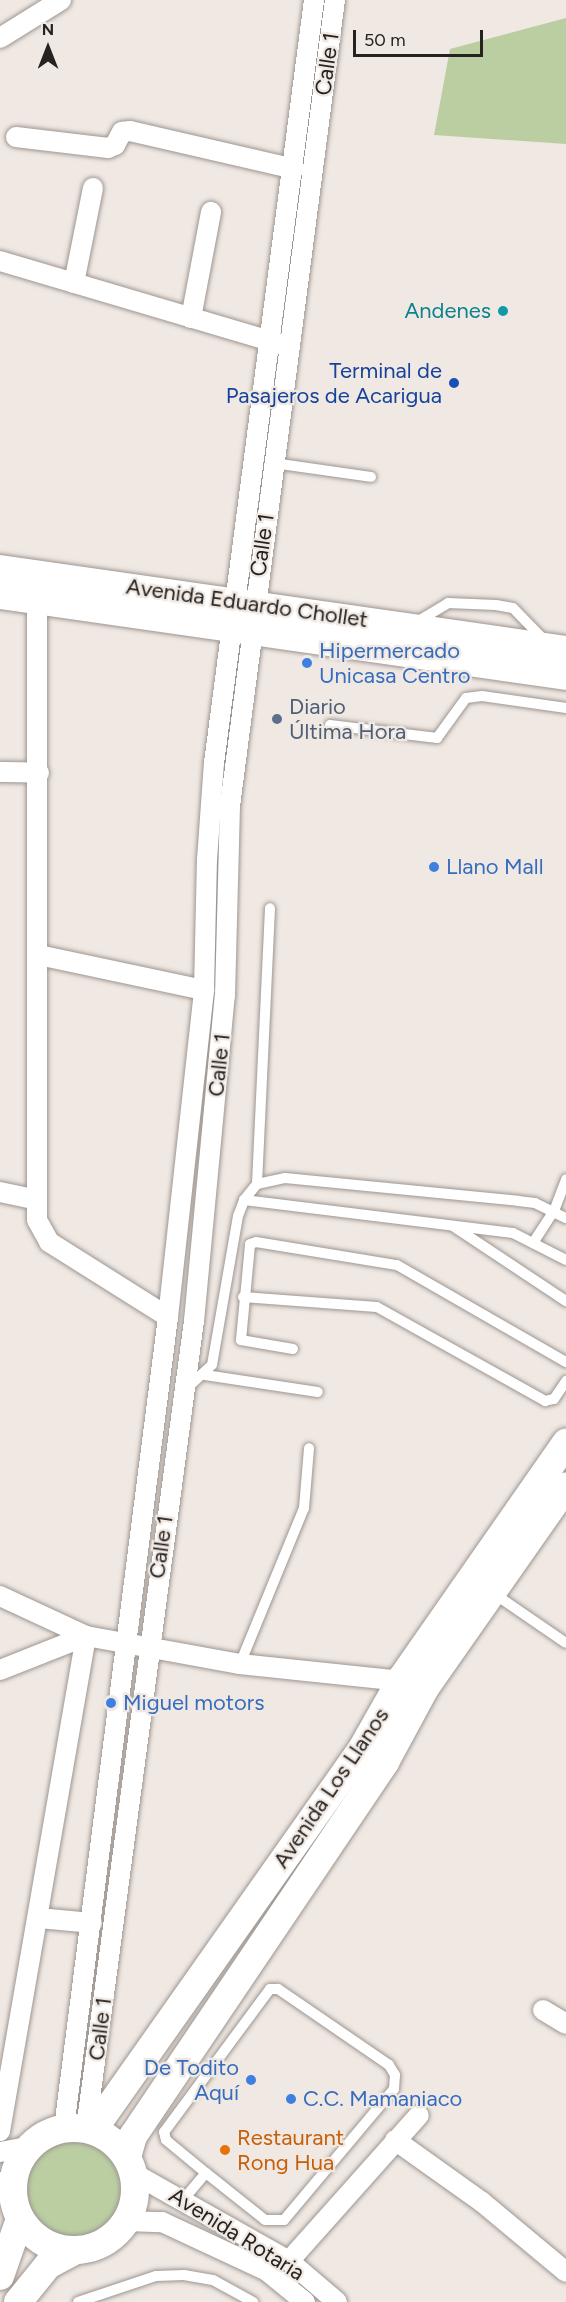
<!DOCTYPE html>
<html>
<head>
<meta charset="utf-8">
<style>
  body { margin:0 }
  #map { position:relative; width:566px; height:2302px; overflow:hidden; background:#f0e8e3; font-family:Figtree,sans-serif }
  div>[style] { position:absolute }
  .green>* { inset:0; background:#bbcea2 }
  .round { border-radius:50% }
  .roads { filter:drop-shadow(0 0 2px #9d9691) drop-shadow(0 0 2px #9d9691) }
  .lane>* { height:10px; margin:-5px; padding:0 5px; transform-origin:5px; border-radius:5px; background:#fff }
  .street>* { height:20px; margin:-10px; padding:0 10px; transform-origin:10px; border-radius:10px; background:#fff }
  .secondary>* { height:28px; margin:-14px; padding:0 14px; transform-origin:14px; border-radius:14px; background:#fff }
  .secondary>.ring { margin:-14px; padding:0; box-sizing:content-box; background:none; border:28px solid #fff; border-radius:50% }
  .dots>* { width:16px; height:16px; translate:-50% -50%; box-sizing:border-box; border:3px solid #f0e8e3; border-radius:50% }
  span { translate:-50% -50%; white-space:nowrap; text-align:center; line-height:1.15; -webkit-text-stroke:4.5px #f0e8e3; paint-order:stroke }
  .street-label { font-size:22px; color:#252220 }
  .culture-label { font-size:22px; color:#0d838f }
  .right { translate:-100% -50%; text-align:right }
  .transit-label { font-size:22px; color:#164399 }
  .shop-label { font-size:22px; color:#366cbe }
  .left { translate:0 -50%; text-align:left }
  .service-label { font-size:22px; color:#4e5e75 }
  .food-label { font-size:22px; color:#c56008 }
  .north { position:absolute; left:18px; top:18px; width:60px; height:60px; -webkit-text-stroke:4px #f0e8e3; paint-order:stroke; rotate:0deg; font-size:16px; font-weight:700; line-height:24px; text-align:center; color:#252220 }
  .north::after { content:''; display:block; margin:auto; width:21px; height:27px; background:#252220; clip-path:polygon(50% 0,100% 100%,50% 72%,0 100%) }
  .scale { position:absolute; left:353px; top:30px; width:130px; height:27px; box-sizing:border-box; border:3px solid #252220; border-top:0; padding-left:8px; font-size:18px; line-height:21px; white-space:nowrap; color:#252220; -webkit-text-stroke:4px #f0e8e3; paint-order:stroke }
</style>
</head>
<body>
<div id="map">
  <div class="green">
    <i style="clip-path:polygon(566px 18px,566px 144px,434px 135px,450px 49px)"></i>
    <i class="round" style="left:24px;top:2139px;width:100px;height:100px"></i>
  </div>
  <div class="roads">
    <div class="lane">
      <i style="left:273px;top:463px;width:99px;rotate:8.1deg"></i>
      <i style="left:415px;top:623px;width:39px;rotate:-31deg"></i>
      <i style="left:448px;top:603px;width:48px;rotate:2.4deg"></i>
      <i style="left:496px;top:605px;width:17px;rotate:10deg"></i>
      <i style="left:513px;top:608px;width:46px;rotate:45.9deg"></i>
      <i style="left:330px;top:725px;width:108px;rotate:6.9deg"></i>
      <i style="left:437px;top:738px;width:49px;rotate:-54.1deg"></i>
      <i style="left:466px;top:698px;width:16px;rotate:-7deg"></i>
      <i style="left:482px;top:696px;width:85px;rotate:8.1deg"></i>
      <i style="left:257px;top:1184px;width:276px;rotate:-87.3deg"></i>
      <i style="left:244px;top:1200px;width:271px;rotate:7deg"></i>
      <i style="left:513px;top:1233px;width:59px;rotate:27deg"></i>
      <i style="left:453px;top:1226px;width:136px;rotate:33.6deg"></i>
      <i style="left:533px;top:1243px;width:38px;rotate:-57deg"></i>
      <i style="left:554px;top:1211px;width:34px;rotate:-69deg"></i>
      <i style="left:243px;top:1297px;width:134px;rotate:4.3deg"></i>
      <i style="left:377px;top:1307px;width:193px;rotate:29.2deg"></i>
      <i style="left:545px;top:1401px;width:9px;rotate:-13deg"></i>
      <i style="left:554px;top:1399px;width:22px;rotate:-56deg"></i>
      <i style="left:293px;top:1349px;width:53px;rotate:-170.2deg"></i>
      <i style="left:241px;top:1340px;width:96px;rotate:-84.6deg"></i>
      <i style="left:250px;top:1244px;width:6px;rotate:-18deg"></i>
      <i style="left:256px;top:1242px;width:143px;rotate:9.3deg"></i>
      <i style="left:397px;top:1265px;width:195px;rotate:29.9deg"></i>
      <i style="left:205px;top:1375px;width:114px;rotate:8.6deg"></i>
      <i style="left:186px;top:1389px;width:35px;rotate:-43deg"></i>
      <i style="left:212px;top:1365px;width:151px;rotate:-80.1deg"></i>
      <i style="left:238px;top:1216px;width:17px;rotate:-69deg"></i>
      <i style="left:244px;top:1200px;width:21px;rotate:-51deg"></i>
      <i style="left:257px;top:1184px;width:29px;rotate:-12deg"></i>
      <i style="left:285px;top:1178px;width:234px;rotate:5.6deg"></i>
      <i style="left:518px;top:1201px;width:17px;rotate:7deg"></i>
      <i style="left:535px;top:1203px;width:34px;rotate:26deg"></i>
      <i style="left:493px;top:1593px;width:88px;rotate:34.4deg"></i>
      <i style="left:240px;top:1664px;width:169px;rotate:-67.7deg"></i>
      <i style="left:304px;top:1508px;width:60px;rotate:-85.2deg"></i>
      <i style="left:183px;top:2200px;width:35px;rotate:-50deg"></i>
      <i style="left:206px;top:2173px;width:75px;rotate:38.5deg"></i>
      <i style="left:265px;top:2220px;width:19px"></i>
      <i style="left:284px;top:2220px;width:171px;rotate:-50deg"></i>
      <i style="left:394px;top:2089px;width:14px;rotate:-86deg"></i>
      <i style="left:395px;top:2075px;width:12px;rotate:-121deg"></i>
      <i style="left:389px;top:2065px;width:135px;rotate:-145.6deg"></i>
      <i style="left:278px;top:1989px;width:8px;rotate:180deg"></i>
      <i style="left:270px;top:1989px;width:178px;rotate:126.5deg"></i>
      <i style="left:164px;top:2132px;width:8px;rotate:76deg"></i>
      <i style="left:166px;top:2140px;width:52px;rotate:39.5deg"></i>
      <i style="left:78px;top:2302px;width:82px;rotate:-18.4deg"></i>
      <i style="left:156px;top:2276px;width:28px;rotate:-2deg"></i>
      <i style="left:184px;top:2275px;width:29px;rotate:10deg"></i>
      <i style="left:213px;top:2280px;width:46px;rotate:28.8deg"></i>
    </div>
    <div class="street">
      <i style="left:0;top:38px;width:72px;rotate:-31.9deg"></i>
      <i style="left:16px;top:137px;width:93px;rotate:6.8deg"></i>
      <i style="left:108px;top:148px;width:8px;rotate:-23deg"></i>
      <i style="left:115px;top:145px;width:15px;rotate:-62deg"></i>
      <i style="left:122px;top:132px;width:8px;rotate:-7deg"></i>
      <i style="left:130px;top:131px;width:168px;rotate:13deg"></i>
      <i style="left:0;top:261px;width:295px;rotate:16.5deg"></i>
      <i style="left:74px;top:283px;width:97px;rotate:-78.7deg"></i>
      <i style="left:191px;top:318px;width:108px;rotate:-79.3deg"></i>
      <i style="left:37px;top:600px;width:620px;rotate:90deg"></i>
      <i style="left:37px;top:1220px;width:25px;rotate:61deg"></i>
      <i style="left:49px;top:1242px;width:141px;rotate:32.2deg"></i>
      <i style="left:0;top:772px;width:39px;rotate:1deg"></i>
      <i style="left:39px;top:955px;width:169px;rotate:12deg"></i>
      <i style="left:0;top:1192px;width:35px;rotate:12deg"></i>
      <i style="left:0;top:1596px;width:95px;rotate:24.9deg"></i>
      <i style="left:86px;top:1636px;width:157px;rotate:10.3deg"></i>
      <i style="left:240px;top:1664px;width:172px;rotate:6deg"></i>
      <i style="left:0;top:1670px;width:92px;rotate:-21.6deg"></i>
      <i style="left:38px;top:1918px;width:54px;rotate:5.3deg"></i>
      <i style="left:543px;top:2010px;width:27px;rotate:31deg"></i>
      <i style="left:64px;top:2128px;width:818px;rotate:-82.69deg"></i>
      <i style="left:168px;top:1317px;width:329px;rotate:-83.7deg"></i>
      <i style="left:204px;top:990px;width:130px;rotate:-88.7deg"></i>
      <i style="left:207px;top:860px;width:97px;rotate:-85.9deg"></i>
      <i style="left:214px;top:763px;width:770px;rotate:-82.53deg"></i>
      <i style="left:86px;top:2129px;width:815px;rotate:-82.39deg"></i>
      <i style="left:194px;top:1321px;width:326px;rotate:-84.6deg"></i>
      <i style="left:225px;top:996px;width:190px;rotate:-88.5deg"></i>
      <i style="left:230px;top:806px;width:813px;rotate:-82.58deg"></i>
      <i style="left:0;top:2131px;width:502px;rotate:-80.14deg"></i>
      <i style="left:395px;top:2140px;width:107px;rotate:35.5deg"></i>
      <i style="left:482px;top:2202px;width:109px;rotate:39.8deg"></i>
      <i style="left:0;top:2152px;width:29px;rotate:-10deg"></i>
      <i style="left:133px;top:2173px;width:179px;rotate:29.4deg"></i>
      <i style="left:289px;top:2261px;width:63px;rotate:40.5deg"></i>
      <i style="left:0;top:2182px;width:23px;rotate:56deg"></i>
      <i style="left:126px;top:2221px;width:36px;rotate:2deg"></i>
      <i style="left:162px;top:2222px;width:116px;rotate:25deg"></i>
      <i style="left:267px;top:2271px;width:49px;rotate:39.2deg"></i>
      <i style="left:289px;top:2261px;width:195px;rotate:-48.3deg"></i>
    </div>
    <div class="secondary">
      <i style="left:0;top:569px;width:572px;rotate:8.14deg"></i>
      <i style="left:0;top:595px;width:572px;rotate:8.14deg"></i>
      <i class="ring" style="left:13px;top:2128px;width:94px;height:94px"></i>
      <i style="left:93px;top:2130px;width:469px;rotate:-54.8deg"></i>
      <i style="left:363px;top:1747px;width:79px;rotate:-60.5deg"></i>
      <i style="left:402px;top:1678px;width:287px;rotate:-55.1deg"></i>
      <i style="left:127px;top:2157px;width:22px;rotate:-74deg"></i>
      <i style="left:133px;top:2136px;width:451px;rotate:-56deg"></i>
      <i style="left:385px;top:1762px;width:84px;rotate:-61.6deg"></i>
      <i style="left:425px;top:1688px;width:246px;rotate:-55deg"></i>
      <i style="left:0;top:2276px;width:60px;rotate:-70.7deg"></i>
      <i style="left:18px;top:2302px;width:48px;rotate:-51deg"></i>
      <i style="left:48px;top:2265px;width:32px;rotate:-28deg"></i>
    </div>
  </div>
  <div class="dots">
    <i style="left:503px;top:311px;background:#0f9aa8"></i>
    <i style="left:454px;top:383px;background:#1a4fb4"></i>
    <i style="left:307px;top:663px;background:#3f7fe0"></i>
    <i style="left:277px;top:719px;background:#5c6f8a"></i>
    <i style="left:434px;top:867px;background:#3f7fe0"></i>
    <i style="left:111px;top:1703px;background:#3f7fe0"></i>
    <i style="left:251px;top:2080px;background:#3f7fe0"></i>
    <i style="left:291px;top:2099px;background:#3f7fe0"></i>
    <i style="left:225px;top:2150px;background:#e8710a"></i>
  </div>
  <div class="street-label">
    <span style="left:327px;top:64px;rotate:-82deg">Calle 1</span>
    <span style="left:262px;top:545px;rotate:-82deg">Calle 1</span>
    <span style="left:247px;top:603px;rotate:8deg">Avenida Eduardo Chollet</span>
    <span style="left:219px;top:1065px;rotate:-84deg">Calle 1</span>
    <span style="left:161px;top:1547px;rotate:-82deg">Calle 1</span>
    <span style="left:331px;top:1788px;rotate:-56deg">Avenida Los Llanos</span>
    <span style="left:100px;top:2029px;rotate:-83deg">Calle 1</span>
    <span style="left:237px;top:2234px;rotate:32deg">Avenida Rotaria</span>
  </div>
  <div class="culture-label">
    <span class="right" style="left:491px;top:311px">Andenes</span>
  </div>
  <div class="transit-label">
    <span class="right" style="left:442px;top:383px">Terminal de<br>Pasajeros de Acarigua</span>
  </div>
  <div class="shop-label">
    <span class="left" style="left:319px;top:663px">Hipermercado<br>Unicasa Centro</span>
    <span class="left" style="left:446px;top:867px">Llano Mall</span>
    <span class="left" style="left:123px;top:1703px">Miguel motors</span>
    <span class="right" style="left:239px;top:2080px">De Todito<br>Aquí</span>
    <span class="left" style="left:303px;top:2099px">C.C. Mamaniaco</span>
  </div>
  <div class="service-label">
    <span class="left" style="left:289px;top:719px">Diario<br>Última Hora</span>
  </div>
  <div class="food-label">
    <span class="left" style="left:237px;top:2150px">Restaurant<br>Rong Hua</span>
  </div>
  <div class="north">N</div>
  <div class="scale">50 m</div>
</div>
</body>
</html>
